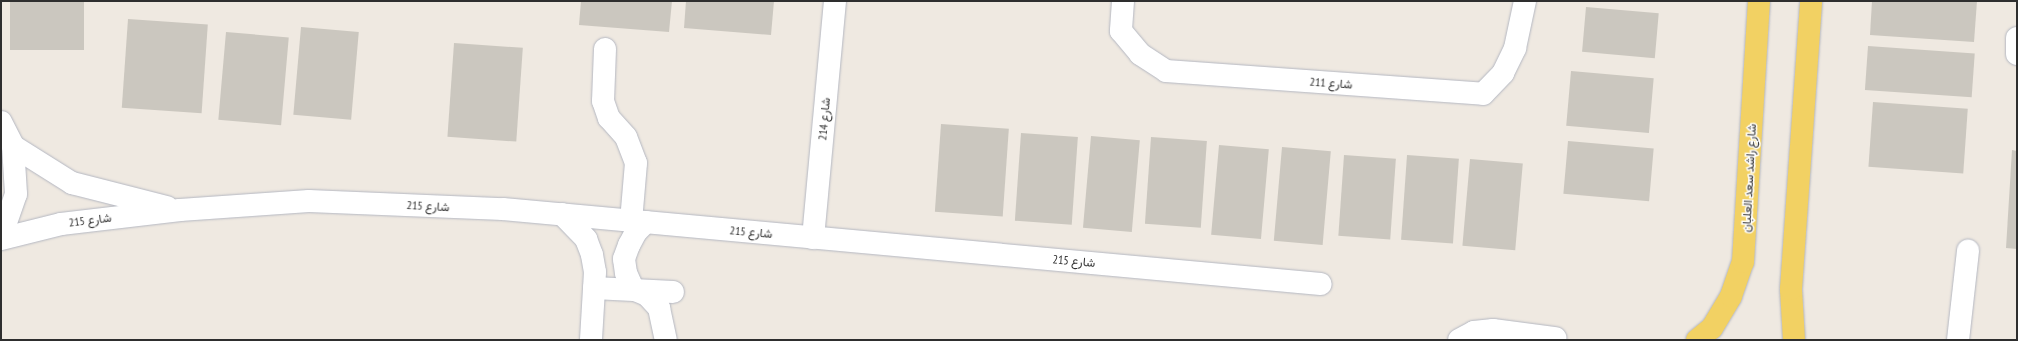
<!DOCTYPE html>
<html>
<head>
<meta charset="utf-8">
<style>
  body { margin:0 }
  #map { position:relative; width:2018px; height:341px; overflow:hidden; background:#efe9e1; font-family:"PT Sans Narrow",Vazirmatn,sans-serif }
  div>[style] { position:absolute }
  .building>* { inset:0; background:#cbc7bf; transform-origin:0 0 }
  .roads { filter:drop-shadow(0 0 1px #b4b7c1) drop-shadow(0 0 1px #b4b7c1) }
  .minor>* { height:22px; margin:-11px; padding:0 11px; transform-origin:11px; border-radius:11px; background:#fff }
  .major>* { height:22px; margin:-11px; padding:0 11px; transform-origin:11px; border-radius:11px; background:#f2d163 }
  span { translate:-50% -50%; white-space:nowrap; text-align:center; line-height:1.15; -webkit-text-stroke:3px #fff; paint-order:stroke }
  .street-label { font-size:12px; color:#2e2e2e }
  .frame { position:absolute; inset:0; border:2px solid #2e2e2e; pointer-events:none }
</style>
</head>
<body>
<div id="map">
  <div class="building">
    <i style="left:10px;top:1px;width:74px;height:49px"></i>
    <i style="clip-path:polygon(581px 1px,672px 1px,669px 32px,579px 25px)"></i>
    <i style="clip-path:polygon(686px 1px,774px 1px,771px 35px,684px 28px)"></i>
    <i style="clip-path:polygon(1872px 1px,1977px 1px,1974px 42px,1870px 35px)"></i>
    <i style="left:1586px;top:7px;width:73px;height:45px;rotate:5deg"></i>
    <i style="left:128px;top:19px;width:80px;height:89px;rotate:4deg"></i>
    <i style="left:301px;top:27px;width:58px;height:88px;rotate:5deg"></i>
    <i style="left:226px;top:32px;width:63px;height:88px;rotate:5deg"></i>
    <i style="left:454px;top:43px;width:69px;height:94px;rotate:4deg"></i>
    <i style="left:1868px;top:46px;width:107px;height:44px;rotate:4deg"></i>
    <i style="left:1571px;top:71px;width:83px;height:55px;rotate:5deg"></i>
    <i style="left:1873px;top:102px;width:95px;height:65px;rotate:4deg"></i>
    <i style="left:941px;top:124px;width:68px;height:88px;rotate:4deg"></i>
    <i style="left:1021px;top:133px;width:57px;height:88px;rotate:4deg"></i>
    <i style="left:1091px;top:136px;width:49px;height:92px;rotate:5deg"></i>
    <i style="left:1151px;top:137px;width:56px;height:87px;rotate:4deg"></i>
    <i style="left:1568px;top:141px;width:86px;height:53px;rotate:5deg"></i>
    <i style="left:1219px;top:145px;width:50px;height:90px;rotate:5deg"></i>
    <i style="left:1282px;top:147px;width:49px;height:94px;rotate:5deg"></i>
    <i style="clip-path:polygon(2012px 150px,2017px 151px,2017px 249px,2006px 248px)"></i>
    <i style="left:1344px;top:155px;width:52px;height:81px;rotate:4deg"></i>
    <i style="left:1407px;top:155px;width:52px;height:85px;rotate:4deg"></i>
    <i style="left:1470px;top:159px;width:53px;height:87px;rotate:5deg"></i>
  </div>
  <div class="roads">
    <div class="minor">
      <i style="left:1123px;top:1px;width:30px;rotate:94deg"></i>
      <i style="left:1121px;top:31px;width:30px;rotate:50deg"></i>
      <i style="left:1140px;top:54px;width:31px;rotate:33deg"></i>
      <i style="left:1166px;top:71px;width:318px;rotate:4.1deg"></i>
      <i style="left:1483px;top:94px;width:29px;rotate:-46deg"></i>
      <i style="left:1503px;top:73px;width:28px;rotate:-64deg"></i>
      <i style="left:1515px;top:48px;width:48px;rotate:-78deg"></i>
      <i style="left:2017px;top:38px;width:16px;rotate:90deg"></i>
      <i style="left:605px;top:49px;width:52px;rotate:92.2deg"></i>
      <i style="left:603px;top:101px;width:18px;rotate:71deg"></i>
      <i style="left:609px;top:118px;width:25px;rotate:48deg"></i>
      <i style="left:626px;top:137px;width:28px;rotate:69deg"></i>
      <i style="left:636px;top:163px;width:58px;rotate:94.9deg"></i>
      <i style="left:1px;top:122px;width:27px;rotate:63deg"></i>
      <i style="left:13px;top:146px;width:48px;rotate:86.4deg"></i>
      <i style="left:16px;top:194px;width:46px;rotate:109.2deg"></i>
      <i style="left:13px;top:146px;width:70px;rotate:32.1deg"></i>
      <i style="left:72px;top:183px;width:98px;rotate:14.2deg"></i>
      <i style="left:562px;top:214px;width:35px;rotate:46deg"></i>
      <i style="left:586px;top:239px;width:17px;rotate:69deg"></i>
      <i style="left:592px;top:255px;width:17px;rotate:80deg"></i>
      <i style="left:595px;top:272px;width:68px;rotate:93.4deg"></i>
      <i style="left:646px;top:222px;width:14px;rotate:135deg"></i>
      <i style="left:636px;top:232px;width:15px;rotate:118deg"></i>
      <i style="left:629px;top:245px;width:15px;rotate:110deg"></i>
      <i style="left:624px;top:259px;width:14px;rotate:82deg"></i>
      <i style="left:626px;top:273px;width:17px;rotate:66deg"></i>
      <i style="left:633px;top:289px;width:15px;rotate:23deg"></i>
      <i style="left:647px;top:295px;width:18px;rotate:47deg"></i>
      <i style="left:659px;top:308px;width:33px;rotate:78deg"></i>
      <i style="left:813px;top:238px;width:238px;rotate:-84.7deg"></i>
      <i style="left:1px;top:239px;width:62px;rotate:-14deg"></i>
      <i style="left:61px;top:224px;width:120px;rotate:-6.7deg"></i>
      <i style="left:180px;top:210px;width:129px;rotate:-4deg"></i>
      <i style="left:309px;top:201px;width:194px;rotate:2.4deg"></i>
      <i style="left:503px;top:209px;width:821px;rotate:5.24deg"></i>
      <i style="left:594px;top:288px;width:79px;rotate:2.9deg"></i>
      <i style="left:1459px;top:340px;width:17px;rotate:-28deg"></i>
      <i style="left:1474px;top:332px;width:19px;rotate:-6deg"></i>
      <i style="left:1493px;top:330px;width:63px;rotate:7.4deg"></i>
      <i style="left:1958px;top:340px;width:90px;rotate:-83.6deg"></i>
    </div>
    <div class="major">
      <i style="left:1697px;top:340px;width:19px;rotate:-39deg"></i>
      <i style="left:1712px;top:328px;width:37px;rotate:-59deg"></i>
      <i style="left:1731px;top:296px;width:36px;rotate:-71deg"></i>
      <i style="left:1743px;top:262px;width:261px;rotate:-86.5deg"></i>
      <i style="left:1794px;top:340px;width:51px;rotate:-93.4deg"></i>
      <i style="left:1791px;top:289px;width:289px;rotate:-86deg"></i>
    </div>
  </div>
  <div class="street-label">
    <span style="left:1331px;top:83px;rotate:4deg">شارع 211</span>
    <span style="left:824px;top:119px;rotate:-85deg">شارع 214</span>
    <span style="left:1749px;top:178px;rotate:-87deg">شارع راشد سعد العلبان</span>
    <span style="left:428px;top:206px;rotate:3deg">شارع 215</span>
    <span style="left:90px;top:220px;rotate:-7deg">شارع 215</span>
    <span style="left:751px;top:232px;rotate:5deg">شارع 215</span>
    <span style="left:1074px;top:261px;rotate:5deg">شارع 215</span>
  </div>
  <div class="frame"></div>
</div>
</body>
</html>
